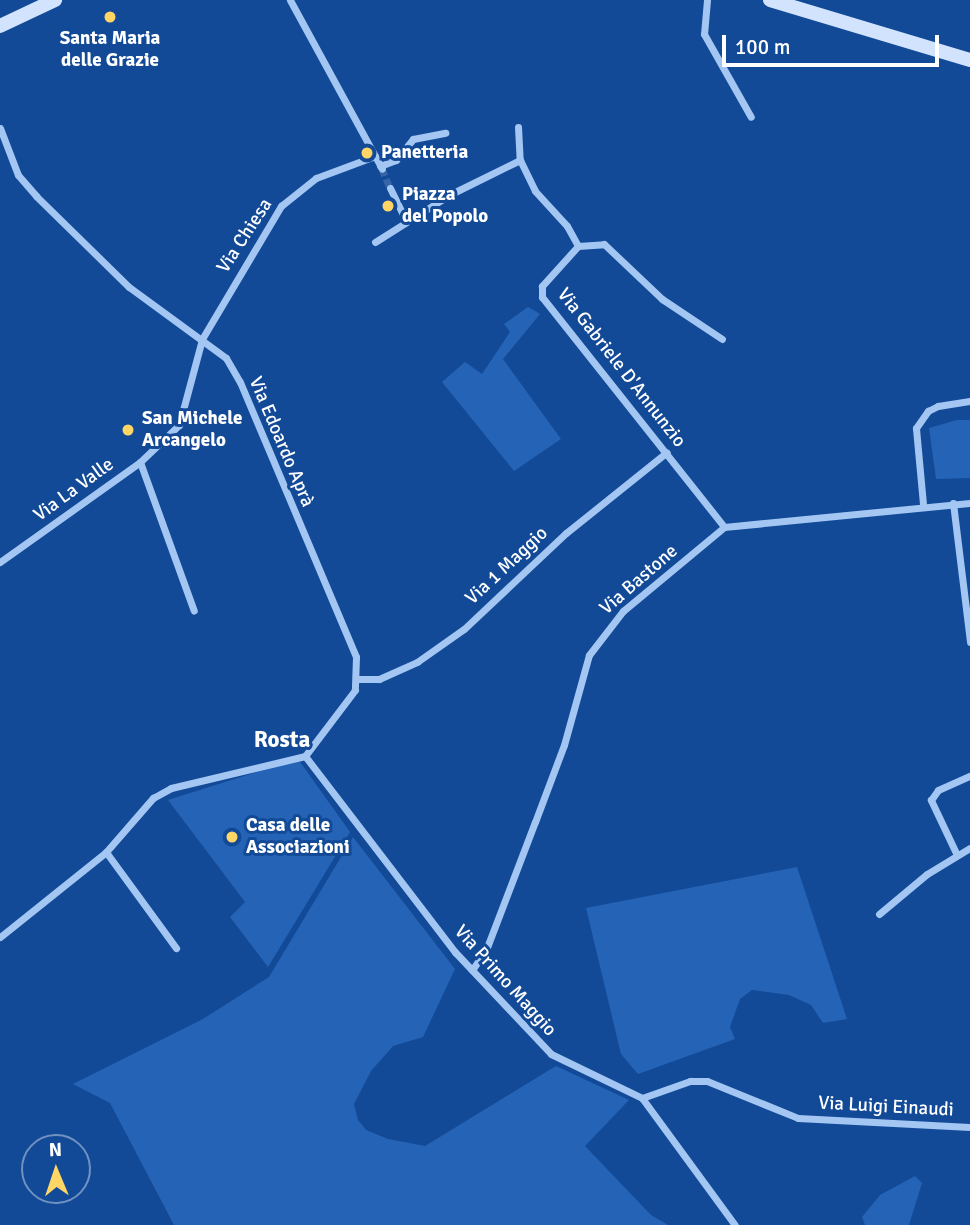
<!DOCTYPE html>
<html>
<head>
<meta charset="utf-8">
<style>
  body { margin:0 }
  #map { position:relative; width:970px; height:1225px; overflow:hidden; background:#124a97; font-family:Signika,sans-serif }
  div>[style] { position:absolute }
  .green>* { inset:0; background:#2563b6 }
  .street-tunnel>* { height:7px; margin-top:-3.5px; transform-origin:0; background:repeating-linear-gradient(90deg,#3665a7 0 7px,transparent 0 10.5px) }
  .street>* { height:7px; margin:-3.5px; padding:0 3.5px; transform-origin:3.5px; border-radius:3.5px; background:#a3c6f3 }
  .secondary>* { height:14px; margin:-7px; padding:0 7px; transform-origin:7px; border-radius:7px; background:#d2e4fd }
  .dots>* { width:19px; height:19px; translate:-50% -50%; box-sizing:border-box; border:4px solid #124a97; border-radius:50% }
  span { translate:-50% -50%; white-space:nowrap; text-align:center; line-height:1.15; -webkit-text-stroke:6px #124a97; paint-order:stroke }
  .poi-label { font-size:19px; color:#fff; font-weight:700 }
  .left { translate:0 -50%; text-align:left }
  .street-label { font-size:19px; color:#fff }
  .quarter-label { font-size:23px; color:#fff; font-weight:700 }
  .north { position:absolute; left:21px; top:1134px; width:70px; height:70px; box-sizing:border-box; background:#124a97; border:2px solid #7192c1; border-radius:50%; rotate:358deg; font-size:19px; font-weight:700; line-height:28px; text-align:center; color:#fff }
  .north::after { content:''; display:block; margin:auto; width:24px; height:32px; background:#ffd565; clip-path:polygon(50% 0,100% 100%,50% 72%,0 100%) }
  .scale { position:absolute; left:722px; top:35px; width:217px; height:32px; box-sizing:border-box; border:4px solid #fff; border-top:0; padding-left:9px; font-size:21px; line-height:24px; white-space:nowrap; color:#fff; -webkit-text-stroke:5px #124a97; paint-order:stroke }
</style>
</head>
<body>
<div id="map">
  <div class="green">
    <i style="clip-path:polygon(528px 307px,540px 314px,503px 359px,561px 439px,514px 471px,442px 382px,465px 362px,482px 374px,510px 332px,504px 324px)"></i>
    <i style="clip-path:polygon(957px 420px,970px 420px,970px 478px,936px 479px,929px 428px)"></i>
    <i style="clip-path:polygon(298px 759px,350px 832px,268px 967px,230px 917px,245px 902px,168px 800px)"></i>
    <i style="clip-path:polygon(353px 837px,455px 969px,423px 1037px,393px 1046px,371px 1071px,354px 1104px,358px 1120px,366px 1130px,388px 1139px,425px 1146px,556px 1066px,629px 1100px,585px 1146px,651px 1215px,668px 1225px,174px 1225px,110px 1103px,73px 1084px,203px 1019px,269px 977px)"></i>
    <i style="clip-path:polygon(797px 867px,847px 1019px,823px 1023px,811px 1005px,789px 995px,752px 990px,740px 999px,730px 1027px,735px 1039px,638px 1074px,621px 1054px,586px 908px)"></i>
    <i style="clip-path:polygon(915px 1176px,922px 1183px,909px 1225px,865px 1225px,862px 1217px,880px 1195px)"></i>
  </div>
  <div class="street-tunnel">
    <i style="left:382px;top:169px;width:21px;rotate:67deg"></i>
  </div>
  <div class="street">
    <i style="left:290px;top:0;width:192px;rotate:61.4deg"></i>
    <i style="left:707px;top:0;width:34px;rotate:95deg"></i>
    <i style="left:704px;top:34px;width:95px;rotate:60.5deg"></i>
    <i style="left:518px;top:127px;width:33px;rotate:87deg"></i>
    <i style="left:520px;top:160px;width:34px;rotate:64deg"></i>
    <i style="left:535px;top:191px;width:47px;rotate:47.6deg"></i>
    <i style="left:567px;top:226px;width:23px;rotate:61deg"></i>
    <i style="left:578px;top:246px;width:54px;rotate:132deg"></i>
    <i style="left:542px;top:286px;width:11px;rotate:90deg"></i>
    <i style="left:542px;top:297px;width:293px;rotate:51.6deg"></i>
    <i style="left:0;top:128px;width:50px;rotate:69deg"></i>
    <i style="left:18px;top:175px;width:28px;rotate:49deg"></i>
    <i style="left:36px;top:196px;width:130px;rotate:44.4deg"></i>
    <i style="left:129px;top:287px;width:120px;rotate:36.2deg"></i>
    <i style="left:226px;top:358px;width:28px;rotate:60deg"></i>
    <i style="left:240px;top:382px;width:298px;rotate:67.1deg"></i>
    <i style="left:356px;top:657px;width:33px;rotate:92deg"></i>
    <i style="left:355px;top:690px;width:83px;rotate:127.1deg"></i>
    <i style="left:380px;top:166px;width:17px;rotate:-21deg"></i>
    <i style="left:396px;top:160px;width:27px;rotate:-51deg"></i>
    <i style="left:413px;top:139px;width:33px;rotate:-11deg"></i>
    <i style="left:390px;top:188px;width:37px;rotate:64deg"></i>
    <i style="left:375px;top:242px;width:90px;rotate:-32.3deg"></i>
    <i style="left:451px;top:194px;width:77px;rotate:-26.2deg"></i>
    <i style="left:578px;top:246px;width:26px;rotate:-4deg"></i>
    <i style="left:604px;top:244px;width:80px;rotate:43.5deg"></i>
    <i style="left:662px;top:299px;width:72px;rotate:33.7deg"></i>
    <i style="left:140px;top:462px;width:158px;rotate:70.1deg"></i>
    <i style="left:953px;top:503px;width:140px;rotate:83deg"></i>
    <i style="left:923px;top:504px;width:76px;rotate:-95.3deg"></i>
    <i style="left:916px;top:428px;width:21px;rotate:-55deg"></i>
    <i style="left:928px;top:411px;width:11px;rotate:-27deg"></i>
    <i style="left:938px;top:406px;width:32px;rotate:-9deg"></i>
    <i style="left:0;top:562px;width:172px;rotate:-35.5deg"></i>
    <i style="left:140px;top:462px;width:54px;rotate:-43.5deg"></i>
    <i style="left:179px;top:425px;width:89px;rotate:-75deg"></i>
    <i style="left:202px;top:339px;width:155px;rotate:-59.3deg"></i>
    <i style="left:281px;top:206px;width:45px;rotate:-38.7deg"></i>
    <i style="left:316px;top:178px;width:63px;rotate:-20.4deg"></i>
    <i style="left:358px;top:679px;width:21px"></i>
    <i style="left:379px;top:679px;width:42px;rotate:-24.1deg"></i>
    <i style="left:417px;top:662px;width:57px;rotate:-35.1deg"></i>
    <i style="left:464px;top:629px;width:140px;rotate:-43.3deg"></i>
    <i style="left:566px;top:533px;width:129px;rotate:-38.7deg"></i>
    <i style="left:305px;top:756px;width:247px;rotate:52.6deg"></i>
    <i style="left:455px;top:952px;width:140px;rotate:46.7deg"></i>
    <i style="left:551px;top:1054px;width:101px;rotate:25.8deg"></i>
    <i style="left:642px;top:1098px;width:157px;rotate:53.8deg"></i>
    <i style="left:106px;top:852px;width:119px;rotate:53.9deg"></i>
    <i style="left:956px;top:853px;width:59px;rotate:-115.3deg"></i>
    <i style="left:931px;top:800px;width:12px;rotate:-55deg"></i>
    <i style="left:938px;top:790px;width:35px;rotate:-24deg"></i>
    <i style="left:879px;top:914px;width:62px;rotate:-39.8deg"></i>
    <i style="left:927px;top:874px;width:50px;rotate:-31.2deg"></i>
    <i style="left:0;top:937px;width:136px;rotate:-38.7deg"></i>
    <i style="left:106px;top:852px;width:72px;rotate:-49deg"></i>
    <i style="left:153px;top:798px;width:21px;rotate:-29deg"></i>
    <i style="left:171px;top:788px;width:138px;rotate:-13.4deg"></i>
    <i style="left:472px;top:970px;width:24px;rotate:-55deg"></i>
    <i style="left:486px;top:950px;width:137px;rotate:-69.1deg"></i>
    <i style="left:535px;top:822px;width:82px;rotate:-69.4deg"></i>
    <i style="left:564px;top:745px;width:93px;rotate:-74.5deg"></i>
    <i style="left:589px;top:655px;width:56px;rotate:-52.3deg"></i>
    <i style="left:623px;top:611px;width:131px;rotate:-39.7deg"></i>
    <i style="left:724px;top:527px;width:247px;rotate:-5.6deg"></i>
    <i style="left:642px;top:1098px;width:51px;rotate:-19.5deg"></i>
    <i style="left:690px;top:1081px;width:17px"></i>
    <i style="left:707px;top:1081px;width:98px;rotate:22.1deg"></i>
    <i style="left:798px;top:1118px;width:172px;rotate:3deg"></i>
  </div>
  <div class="secondary">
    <i style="left:770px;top:0;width:209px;rotate:16.7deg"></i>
    <i style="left:0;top:26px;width:61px;rotate:-25.3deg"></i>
  </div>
  <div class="dots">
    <i style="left:110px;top:17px;background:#ffd565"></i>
    <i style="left:367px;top:153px;background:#ffd565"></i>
    <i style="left:388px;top:206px;background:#ffd565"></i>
    <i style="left:128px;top:430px;background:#ffd565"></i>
    <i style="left:232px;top:837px;background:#ffd565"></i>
  </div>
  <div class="poi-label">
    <span style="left:110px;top:50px">Santa Maria<br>delle Grazie</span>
    <span class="left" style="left:381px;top:153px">Panetteria</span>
    <span class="left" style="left:402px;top:206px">Piazza<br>del Popolo</span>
    <span class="left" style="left:142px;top:430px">San Michele<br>Arcangelo</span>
    <span class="left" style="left:246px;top:837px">Casa delle<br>Associazioni</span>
  </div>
  <div class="street-label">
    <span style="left:245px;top:236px;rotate:-57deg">Via Chiesa</span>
    <span style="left:621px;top:368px;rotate:52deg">Via Gabriele D'Annunzio</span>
    <span style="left:281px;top:442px;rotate:67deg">Via Edoardo Aprà</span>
    <span style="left:74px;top:490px;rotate:-36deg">Via La Valle</span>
    <span style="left:507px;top:566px;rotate:-43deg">Via 1 Maggio</span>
    <span style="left:639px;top:580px;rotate:-41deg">Via Bastone</span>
    <span style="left:505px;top:981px;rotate:48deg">Via Primo Maggio</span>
    <span style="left:886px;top:1107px;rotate:3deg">Via Luigi Einaudi</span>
  </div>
  <div class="quarter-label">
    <span style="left:282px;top:740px">Rosta</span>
  </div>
  <div class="north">N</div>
  <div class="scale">100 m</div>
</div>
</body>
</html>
